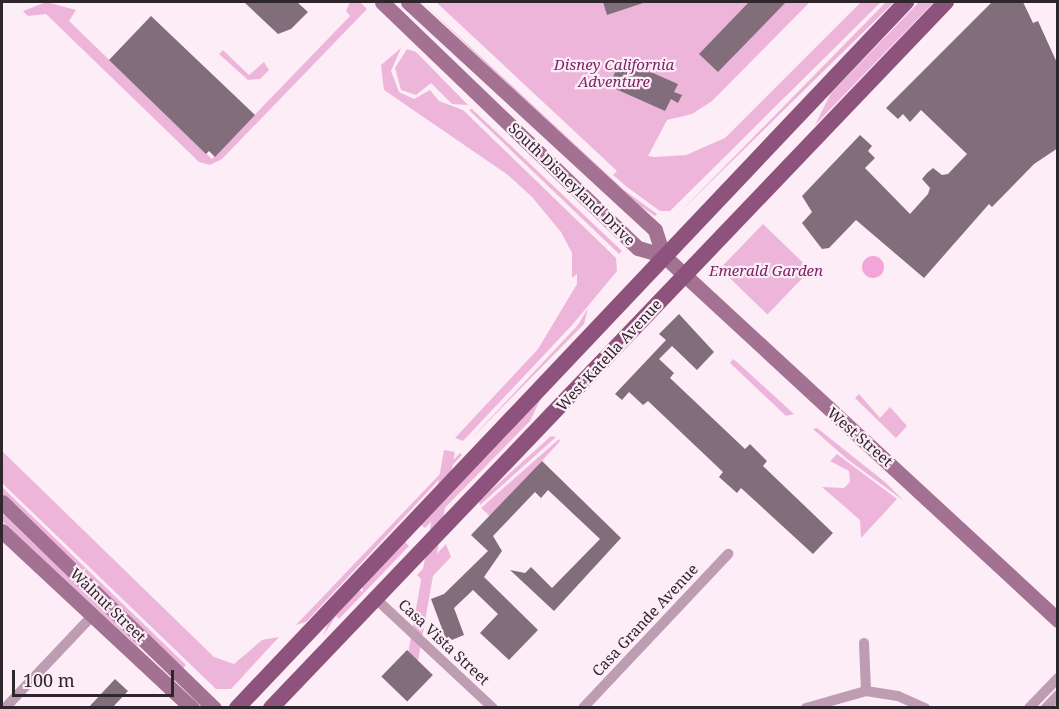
<!DOCTYPE html>
<html>
<head>
<meta charset="utf-8">
<style>
  body { margin:0 }
  #map { position:relative; width:1059px; height:709px; overflow:hidden; background:#fcedf7; font-family:"Noto Serif",serif }
  div>[style] { position:absolute }
  .green>* { inset:0; background:#eeb5db; transform-origin:0 0 }
  .water>* { inset:0; background:#f3a5da }
  .round { border-radius:50% }
  .building>* { inset:0; background:#826d7b; transform-origin:0 0 }
  .street>* { height:10px; margin:-5px; padding:0 5px; transform-origin:5px; border-radius:5px; background:#be9cb2 }
  .secondary>* { height:15px; margin:-7.5px; padding:0 7.5px; transform-origin:7.5px; border-radius:7.5px; background:#a37293 }
  .primary>* { height:16px; margin:-8px; padding:0 8px; transform-origin:8px; border-radius:8px; background:#8e537c }
  span { translate:-50% -50%; white-space:nowrap; text-align:center; line-height:1.15; -webkit-text-stroke:4.5px #fcedf7; paint-order:stroke }
  .park-label { font-size:15px; color:#7c2466; font-style:italic }
  .street-label { font-size:15px; color:#2f262c }
  .frame { position:absolute; inset:0; border:3px solid #2f262c; pointer-events:none }
  .scale { position:absolute; left:12px; top:670px; width:162px; height:27px; box-sizing:border-box; border:3px solid #2f262c; border-top:0; padding-left:8px; font-size:18px; line-height:21px; white-space:nowrap; color:#2f262c; -webkit-text-stroke:4px #fcedf7; paint-order:stroke }
</style>
</head>
<body>
<div id="map">
  <div class="green">
    <i style="clip-path:polygon(46px 2px,76px 10px,69px 21px,212px 159px,350px 16px,346px 11px,350px 2px,360px 2px,367px 9px,222px 159px,210px 165px,199px 162px,46px 14px,28px 16px,23px 11px)"></i>
    <i style="clip-path:polygon(422px 2px,624px 190px,657px 214px,655px 216px,621px 193px)"></i>
    <i style="clip-path:polygon(436px 2px,810px 2px,712px 101px,692px 114px,667px 120px,648px 156px,655px 157px,686px 155px,725px 138px,861px 2px,881px 2px,670px 211px,660px 211px,627px 187px,613px 175px,617px 171px)"></i>
    <i style="clip-path:polygon(886px 2px,894px 2px,680px 212px)"></i>
    <i style="clip-path:polygon(919px 2px,934px 2px,815px 125px,831px 93px)"></i>
    <i style="clip-path:polygon(401px 48px,391px 71px,399px 92px,414px 99px,430px 90px,439px 101px,463px 110px,616px 258px,617px 271px,573px 324px,463px 441px,455px 438px,538px 349px,577px 284px,577px 274px,572px 278px,572px 253px,561px 232px,532px 197px,508px 175px,384px 90px,381px 65px)"></i>
    <i style="clip-path:polygon(407px 49px,416px 52px,468px 105px,452px 104px,431px 83px,416px 95px,401px 90px,395px 68px)"></i>
    <i style="clip-path:polygon(223px 50px,249px 75px,264px 62px,269px 70px,260px 79px,248px 80px,219px 54px)"></i>
    <i style="clip-path:polygon(472px 109px,622px 251px,619px 254px,469px 110px)"></i>
    <i style="left:763px;top:224px;width:66px;height:62px;rotate:44deg"></i>
    <i style="clip-path:polygon(588px 308px,584px 324px,469px 441px,578px 325px)"></i>
    <i style="clip-path:polygon(733px 359px,737px 362px,794px 414px,786px 416px,730px 363px)"></i>
    <i style="clip-path:polygon(859px 394px,880px 418px,890px 407px,907px 426px,896px 438px,855px 398px)"></i>
    <i style="clip-path:polygon(541px 398px,530px 421px,425px 528px,420px 524px)"></i>
    <i style="clip-path:polygon(817px 428px,885px 482px,904px 501px,847px 459px,813px 429px)"></i>
    <i style="clip-path:polygon(551px 436px,556px 437px,480px 505px,479px 501px)"></i>
    <i style="clip-path:polygon(560px 441px,491px 517px,481px 508px,559px 439px)"></i>
    <i style="left:444px;top:450px;width:11px;height:238px;rotate:10deg"></i>
    <i style="clip-path:polygon(2px 451px,214px 657px,234px 664px,262px 640px,279px 637px,231px 689px,216px 689px,2px 483px)"></i>
    <i style="clip-path:polygon(460px 453px,462px 455px,306px 622px,296px 625px)"></i>
    <i style="clip-path:polygon(837px 454px,897px 499px,861px 538px,860px 520px,822px 487px,844px 488px,850px 482px,849px 471px,830px 461px)"></i>
    <i style="clip-path:polygon(2px 487px,186px 665px,182px 669px,2px 493px)"></i>
    <i style="clip-path:polygon(2px 513px,138px 644px,137px 646px,2px 521px)"></i>
    <i style="clip-path:polygon(404px 541px,409px 546px,339px 619px,336px 616px,323px 636px,329px 621px,359px 590px,363px 592px,362px 586px)"></i>
    <i style="clip-path:polygon(446px 544px,451px 557px,430px 579px,421px 579px,417px 575px)"></i>
  </div>
  <div class="water">
    <i class="round" style="left:862px;top:256px;width:22px;height:22px"></i>
  </div>
  <div class="building">
    <i style="clip-path:polygon(244px 2px,297px 2px,308px 12px,291px 29px,278px 34px)"></i>
    <i style="clip-path:polygon(603px 2px,642px 2px,643px 3px,607px 15px)"></i>
    <i style="clip-path:polygon(749px 2px,786px 2px,718px 72px,699px 54px)"></i>
    <i style="clip-path:polygon(992px 2px,1023px 2px,1033px 23px,1038px 21px,1058px 65px,1058px 148px,1034px 164px,992px 207px,989px 204px,924px 278px,856px 220px,829px 248px,822px 249px,802px 223px,812px 212px,802px 196px,860px 135px,872px 146px,868px 151px,875px 158px,865px 168px,910px 214px,928px 194px,930px 188px,922px 179px,927px 173px,933px 168px,942px 175px,948px 174px,967px 154px,921px 110px,910px 122px,903px 114px,898px 119px,886px 108px)"></i>
    <i style="clip-path:polygon(151px 16px,255px 115px,215px 157px,209px 151px,206px 154px,109px 60px)"></i>
    <i style="clip-path:polygon(621px 59px,678px 84px,674px 92px,682px 95px,678px 103px,671px 99px,665px 111px,609px 86px)"></i>
    <i style="clip-path:polygon(679px 314px,714px 352px,697px 370px,672px 346px,659px 359px,674px 373px,670px 378px,745px 449px,750px 444px,767px 461px,763px 466px,833px 533px,813px 554px,741px 488px,737px 493px,719px 477px,723px 472px,648px 401px,643px 405px,629px 392px,622px 400px,615px 394px,666px 340px,659px 334px)"></i>
    <i style="clip-path:polygon(542px 461px,621px 538px,554px 611px,510px 570px,525px 573px,531px 567px,552px 588px,600px 539px,548px 490px,541px 498px,535px 492px,493px 536px,502px 551px,484px 577px,538px 630px,509px 660px,480px 633px,498px 614px,473px 590px,454px 608px,464px 635px,447px 642px,431px 599px,444px 594px,488px 551px,471px 535px)"></i>
    <i style="left:407px;top:650px;width:36px;height:37px;rotate:44deg"></i>
    <i style="clip-path:polygon(115px 679px,128px 691px,112px 708px,88px 708px)"></i>
  </div>
  <div class="street">
    <i style="left:375px;top:598px;width:161px;rotate:43deg"></i>
    <i style="left:864px;top:643px;width:48px;rotate:87.6deg"></i>
    <i style="left:5px;top:708px;width:127px;rotate:-46.6deg"></i>
    <i style="left:583px;top:708px;width:212px;rotate:-46.7deg"></i>
    <i style="left:806px;top:708px;width:62px;rotate:-15.8deg"></i>
    <i style="left:866px;top:691px;width:32px;rotate:9deg"></i>
    <i style="left:898px;top:696px;width:30px;rotate:24deg"></i>
    <i style="left:1029px;top:708px;width:42px;rotate:-46deg"></i>
    <i style="left:1046px;top:708px;width:18px;rotate:-47deg"></i>
  </div>
  <div class="secondary">
    <i style="left:382px;top:2px;width:355px;rotate:43.9deg"></i>
    <i style="left:638px;top:248px;width:26px;rotate:16deg"></i>
    <i style="left:663px;top:255px;width:538px;rotate:42.74deg"></i>
    <i style="left:408px;top:2px;width:336px;rotate:42.7deg"></i>
    <i style="left:655px;top:230px;width:26px;rotate:72deg"></i>
    <i style="left:2px;top:502px;width:296px;rotate:44.2deg"></i>
    <i style="left:2px;top:531px;width:260px;rotate:43deg"></i>
  </div>
  <div class="primary">
    <i style="left:237px;top:708px;width:973px;rotate:-46.54deg"></i>
    <i style="left:271px;top:708px;width:977px;rotate:-46.29deg"></i>
  </div>
  <div class="park-label">
    <span style="left:614px;top:73px">Disney California<br>Adventure</span>
    <span style="left:766px;top:271px">Emerald Garden</span>
  </div>
  <div class="street-label">
    <span style="left:572px;top:184px;rotate:44deg">South Disneyland Drive</span>
    <span style="left:609px;top:355px;rotate:-47deg">West Katella Avenue</span>
    <span style="left:860px;top:437px;rotate:41deg">West Street</span>
    <span style="left:108px;top:605px;rotate:44deg">Walnut Street</span>
    <span style="left:645px;top:620px;rotate:-47deg">Casa Grande Avenue</span>
    <span style="left:444px;top:642px;rotate:43deg">Casa Vista Street</span>
  </div>
  <div class="frame"></div>
  <div class="scale">100 m</div>
</div>
</body>
</html>
